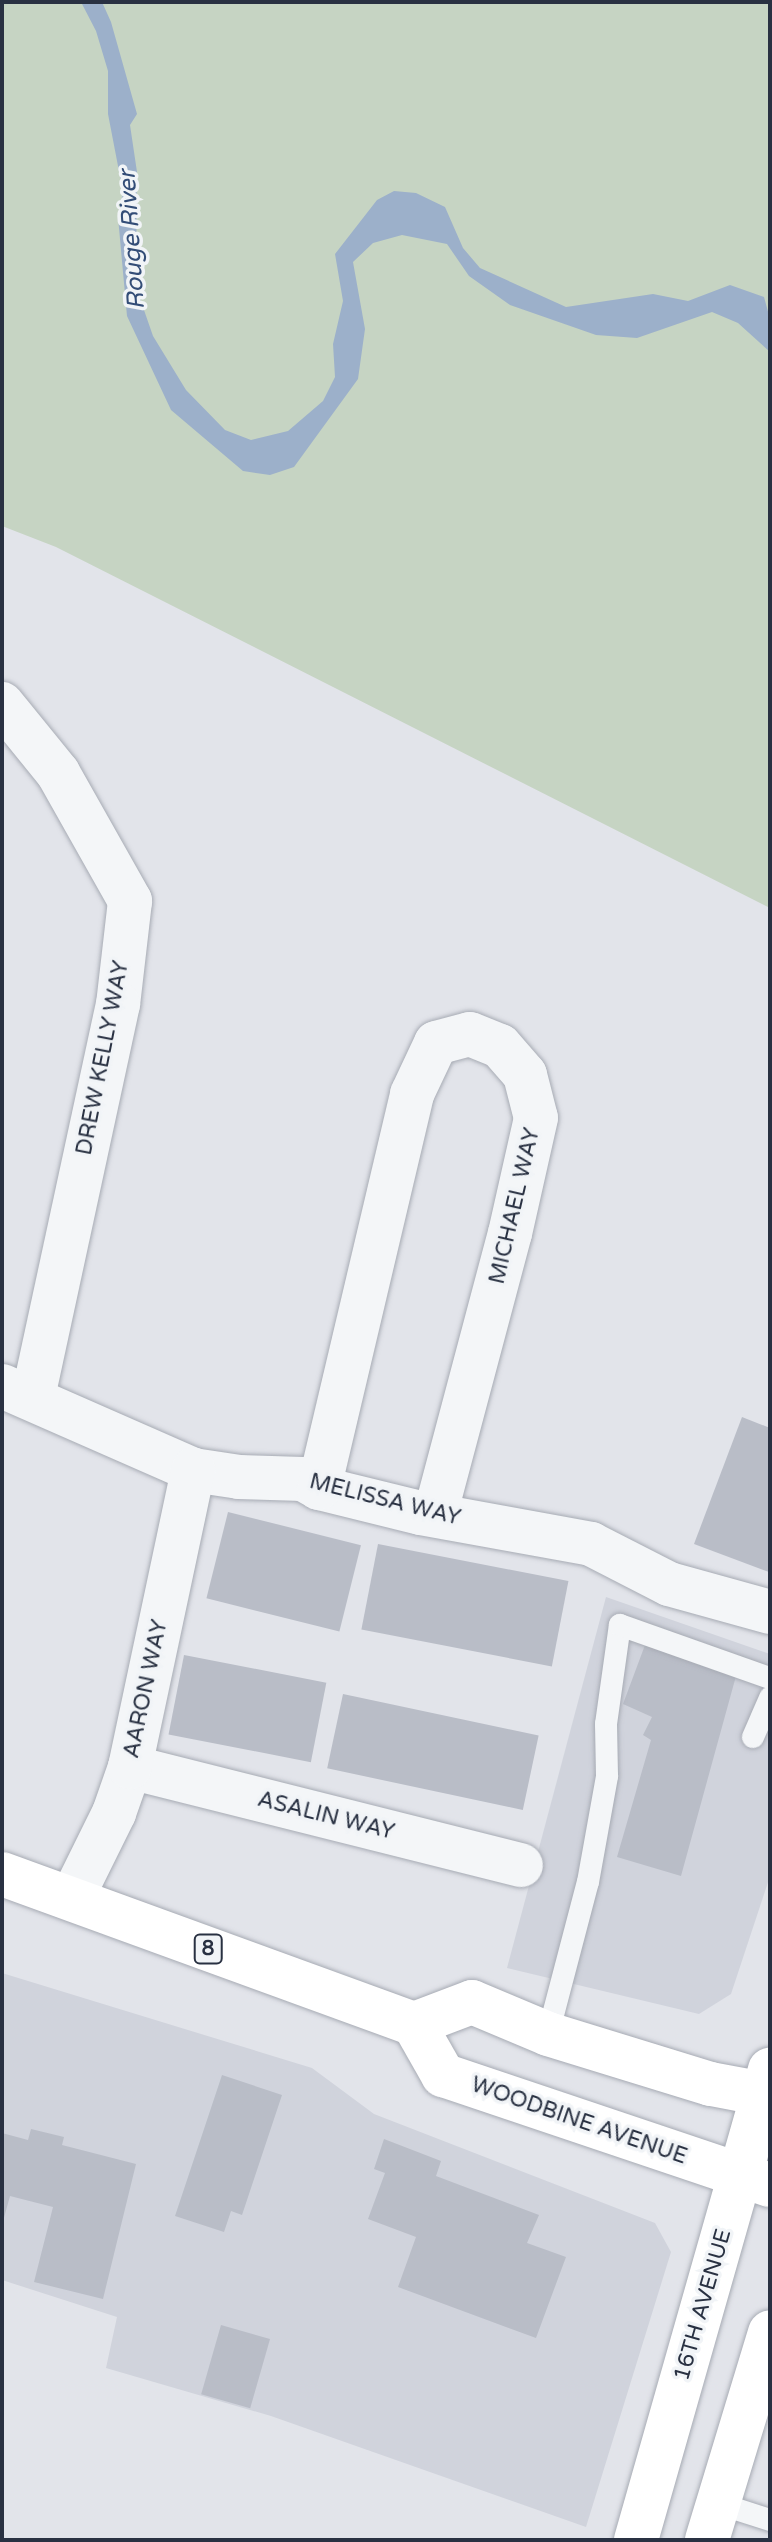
<!DOCTYPE html>
<html>
<head>
<meta charset="utf-8">
<style>
  body { margin:0 }
  #map { position:relative; width:772px; height:2542px; overflow:hidden; background:#e2e4ea; font-family:"Varela Round",sans-serif }
  div>[style] { position:absolute }
  .built>* { inset:0; background:#d0d3dc }
  .green>* { inset:0; background:#c6d4c3 }
  .water>* { inset:0; background:#9cb0ca }
  .building>* { inset:0; background:#b9bdc7; transform-origin:0 0 }
  .roads { filter:drop-shadow(0 0 2px #a7abb4) drop-shadow(0 0 2px #a7abb4) }
  .service>* { height:22px; margin:-11px; padding:0 11px; transform-origin:11px; border-radius:11px; background:#f4f6f8 }
  .minor>* { height:44px; margin:-22px; padding:0 22px; transform-origin:22px; border-radius:22px; background:#f4f6f8 }
  .secondary>* { height:44px; margin:-22px; padding:0 22px; transform-origin:22px; border-radius:22px; background:#fff }
  .primary>* { height:44px; margin:-22px; padding:0 22px; transform-origin:22px; border-radius:22px; background:#fff }
  span { translate:-50% -50%; white-space:nowrap; text-align:center; line-height:1.15; -webkit-text-stroke:7px #f1f4f7; paint-order:stroke }
  .shield-label span { padding:2px 6px; background:#f1f4f7; border:2px solid; border-radius:6px; -webkit-text-stroke-width:0 }
  .shield-label { font-size:20px; color:#293142; font-weight:700 }
  .street-label { font-size:22px; color:#293142 }
  .water-label { font-size:24px; color:#334d77; font-style:italic }
  .frame { position:absolute; inset:0; border:4px solid #293142; pointer-events:none }
</style>
</head>
<body>
<div id="map">
  <div class="built">
    <i style="clip-path:polygon(606px 1597px,770px 1654px,770px 1876px,731px 1994px,699px 2014px,507px 1968px)"></i>
    <i style="clip-path:polygon(2px 1973px,312px 2068px,374px 2114px,655px 2223px,671px 2252px,586px 2527px,271px 2416px,106px 2368px,117px 2317px,2px 2280px)"></i>
  </div>
  <div class="green">
    <i style="clip-path:polygon(2px 2px,770px 2px,770px 908px,56px 547px,2px 526px)"></i>
  </div>
  <div class="water">
    <i style="clip-path:polygon(81px 2px,102px 2px,111px 22px,137px 114px,130px 125px,137px 172px,136px 287px,153px 336px,186px 390px,225px 430px,251px 440px,288px 431px,323px 401px,335px 377px,333px 344px,343px 301px,335px 254px,377px 200px,394px 191px,416px 193px,445px 207px,463px 248px,480px 268px,566px 307px,653px 294px,688px 301px,730px 285px,764px 297px,770px 319px,770px 352px,738px 323px,712px 312px,637px 338px,596px 335px,510px 305px,469px 276px,447px 244px,402px 235px,373px 243px,353px 262px,365px 329px,358px 379px,294px 467px,270px 475px,243px 471px,171px 410px,127px 316px,118px 217px,123px 192px,108px 114px,108px 71px,96px 31px)"></i>
  </div>
  <div class="building">
    <i style="clip-path:polygon(742px 1417px,770px 1428px,769px 1572px,694px 1544px)"></i>
    <i style="left:228px;top:1512px;width:137px;height:89px;rotate:14deg"></i>
    <i style="left:378px;top:1544px;width:194px;height:87px;rotate:11deg"></i>
    <i style="clip-path:polygon(645px 1645px,736px 1676px,681px 1876px,617px 1857px,651px 1740px,643px 1735px,652px 1717px,623px 1704px)"></i>
    <i style="left:184px;top:1655px;width:145px;height:81px;rotate:11deg"></i>
    <i style="left:343px;top:1694px;width:200px;height:76px;rotate:12deg"></i>
    <i style="clip-path:polygon(222px 2075px,282px 2095px,242px 2215px,231px 2211px,224px 2232px,175px 2216px)"></i>
    <i style="clip-path:polygon(31px 2129px,64px 2137px,62px 2145px,136px 2164px,103px 2299px,34px 2282px,53px 2207px,10px 2196px,2px 2225px,2px 2133px,28px 2140px)"></i>
    <i style="clip-path:polygon(384px 2139px,441px 2161px,436px 2176px,539px 2215px,527px 2243px,566px 2257px,536px 2338px,398px 2287px,416px 2237px,368px 2219px,385px 2173px,374px 2169px)"></i>
    <i style="left:221px;top:2325px;width:51px;height:72px;rotate:16deg"></i>
  </div>
  <div class="roads">
    <div class="service">
      <i style="left:753px;top:1737px;width:43px;rotate:-66.4deg"></i>
      <i style="left:548px;top:2034px;width:157px;rotate:-75.3deg"></i>
      <i style="left:588px;top:1882px;width:108px;rotate:-79.8deg"></i>
      <i style="left:607px;top:1776px;width:52px;rotate:-91.1deg"></i>
      <i style="left:606px;top:1724px;width:100px;rotate:-82deg"></i>
      <i style="left:620px;top:1625px;width:159px;rotate:19.5deg"></i>
      <i style="left:717px;top:2503px;width:56px;rotate:17.8deg"></i>
    </div>
    <div class="minor">
      <i style="left:2px;top:704px;width:89px;rotate:50.9deg"></i>
      <i style="left:58px;top:773px;width:147px;rotate:60.6deg"></i>
      <i style="left:130px;top:901px;width:104px;rotate:96.6deg"></i>
      <i style="left:118px;top:1004px;width:403px;rotate:102.2deg"></i>
      <i style="left:2px;top:1386px;width:209px;rotate:23.7deg"></i>
      <i style="left:193px;top:1470px;width:47px;rotate:8.7deg"></i>
      <i style="left:239px;top:1477px;width:64px;rotate:1.8deg"></i>
      <i style="left:303px;top:1479px;width:18px;rotate:29deg"></i>
      <i style="left:319px;top:1488px;width:105px;rotate:13.8deg"></i>
      <i style="left:421px;top:1513px;width:173px;rotate:10.3deg"></i>
      <i style="left:591px;top:1544px;width:88px;rotate:27.1deg"></i>
      <i style="left:669px;top:1584px;width:105px;rotate:15.5deg"></i>
      <i style="left:319px;top:1488px;width:405px;rotate:-76.7deg"></i>
      <i style="left:412px;top:1094px;width:56px;rotate:-64.8deg"></i>
      <i style="left:436px;top:1043px;width:35px;rotate:-15deg"></i>
      <i style="left:470px;top:1034px;width:32px;rotate:22deg"></i>
      <i style="left:500px;top:1046px;width:38px;rotate:49deg"></i>
      <i style="left:525px;top:1075px;width:44px;rotate:75.7deg"></i>
      <i style="left:536px;top:1118px;width:118px;rotate:102.7deg"></i>
      <i style="left:510px;top:1233px;width:291px;rotate:104.9deg"></i>
      <i style="left:130px;top:1767px;width:403px;rotate:14.1deg"></i>
      <i style="left:72px;top:1898px;width:95px;rotate:-63.7deg"></i>
      <i style="left:114px;top:1813px;width:49px;rotate:-70.8deg"></i>
      <i style="left:130px;top:1767px;width:304px;rotate:-78deg"></i>
    </div>
    <div class="secondary">
      <i style="left:636px;top:2540px;width:489px;rotate:-74.1deg"></i>
      <i style="left:707px;top:2540px;width:217px;rotate:-73.1deg"></i>
    </div>
    <div class="primary">
      <i style="left:2px;top:1874px;width:438px;rotate:20deg"></i>
      <i style="left:414px;top:2024px;width:59px;rotate:60.4deg"></i>
      <i style="left:443px;top:2075px;width:345px;rotate:18.6deg"></i>
      <i style="left:414px;top:2024px;width:62px;rotate:-20.8deg"></i>
      <i style="left:472px;top:2002px;width:82px;rotate:22.8deg"></i>
      <i style="left:548px;top:2034px;width:170px;rotate:17.1deg"></i>
      <i style="left:711px;top:2084px;width:60px;rotate:10.6deg"></i>
    </div>
  </div>
  <div class="shield-label">
    <span style="left:208px;top:1949px">8</span>
  </div>
  <div class="street-label">
    <span style="left:103px;top:1058px;rotate:-79deg">DREW KELLY WAY</span>
    <span style="left:515px;top:1206px;rotate:-77deg">MICHAEL WAY</span>
    <span style="left:385px;top:1500px;rotate:14deg">MELISSA WAY</span>
    <span style="left:146px;top:1689px;rotate:-78deg">AARON WAY</span>
    <span style="left:326px;top:1816px;rotate:14deg">ASALIN WAY</span>
    <span style="left:579px;top:2121px;rotate:19deg">WOODBINE AVENUE</span>
    <span style="left:703px;top:2305px;rotate:-74deg">16TH AVENUE</span>
  </div>
  <div class="water-label">
    <span style="left:132px;top:240px;rotate:-94deg">Rouge River</span>
  </div>
  <div class="frame"></div>
</div>
</body>
</html>
